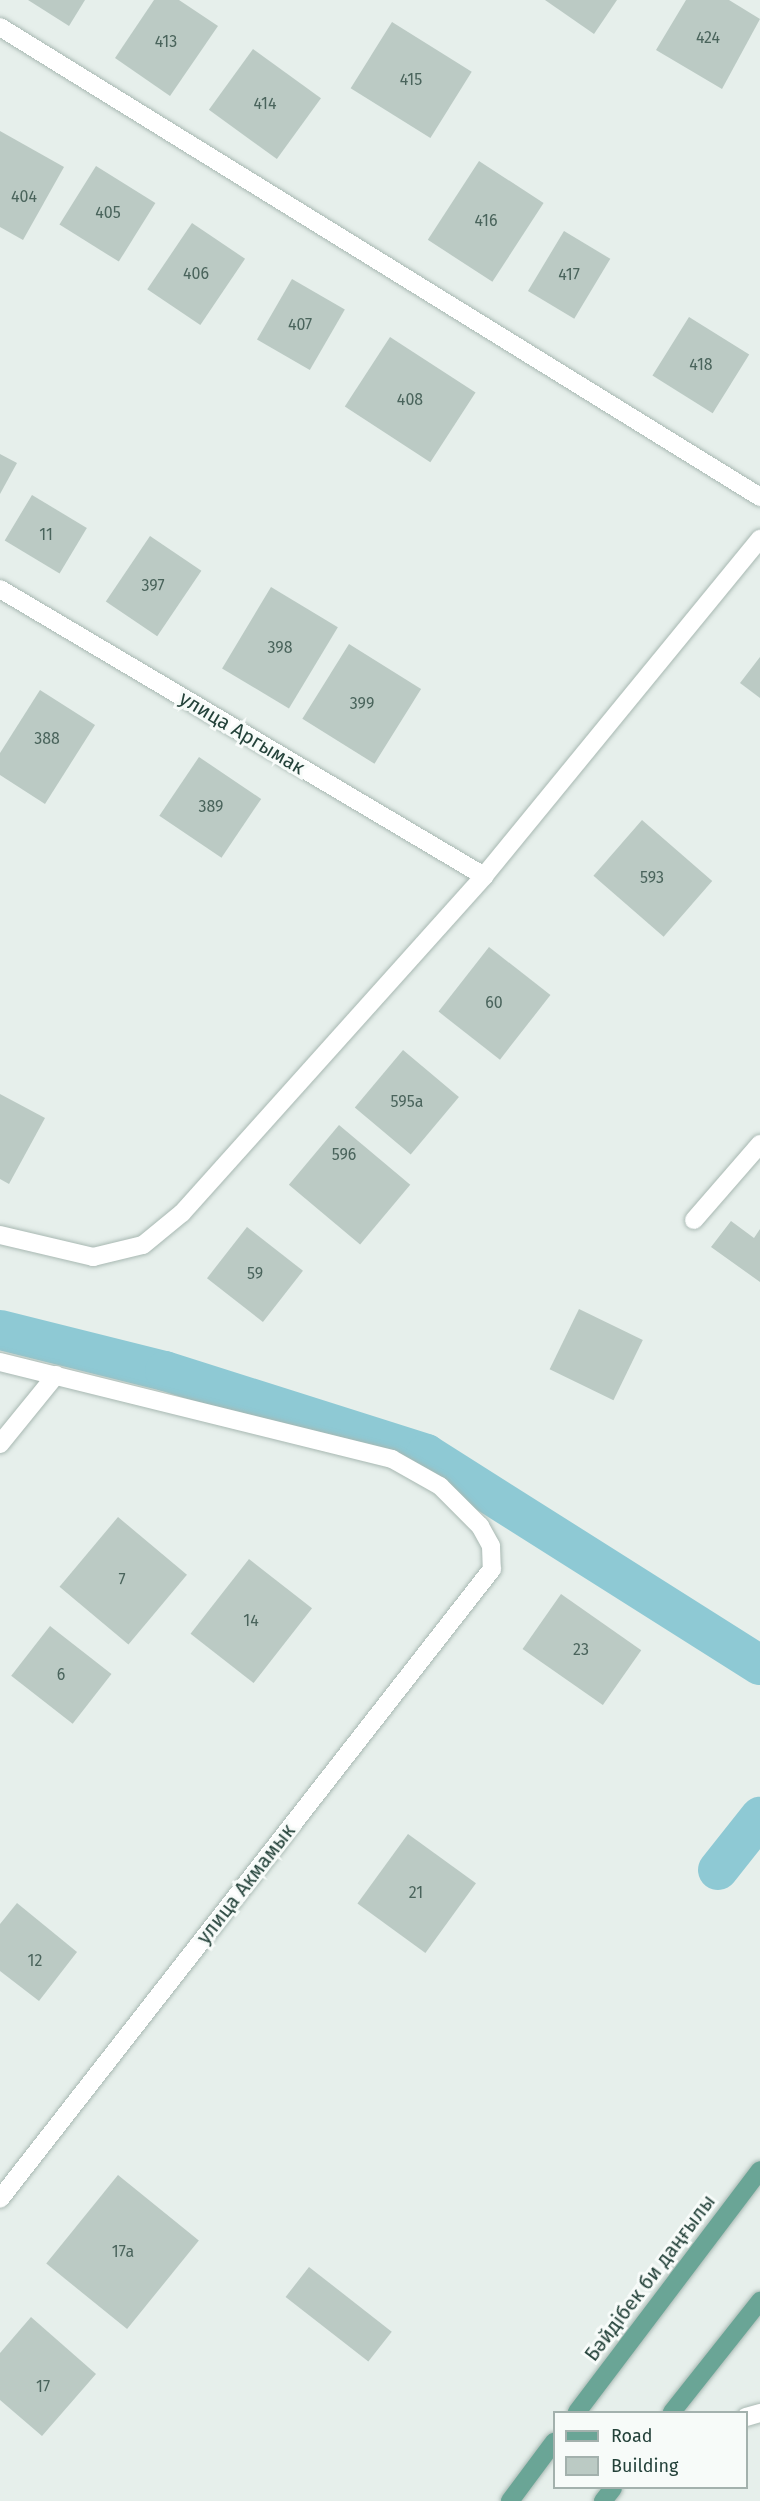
<!DOCTYPE html>
<html>
<head>
<meta charset="utf-8">
<style>
  body { margin:0 }
  #map { position:relative; width:760px; height:2501px; overflow:hidden; background:#e6efeb; font-family:"Fira Sans",sans-serif }
  div>[style] { position:absolute }
  .canal>* { height:40px; margin:-20px; padding:0 20px; transform-origin:20px; border-radius:20px; background:#8ec9d4 }
  .building>* { inset:0; background:#bbcac4; transform-origin:0 0 }
  .roads { filter:drop-shadow(0 0 2px #a8b8b2) drop-shadow(0 0 2px #a8b8b2) }
  .service>* { height:18px; margin:-9px; padding:0 9px; transform-origin:9px; border-radius:9px; background:#fff }
  .minor>* { height:18px; margin:-9px; padding:0 9px; transform-origin:9px; border-radius:9px; background:#fff }
  .primary>* { height:18px; margin:-9px; padding:0 9px; transform-origin:9px; border-radius:9px; background:#6aa596 }
  span { translate:-50% -50%; white-space:nowrap; text-align:center; line-height:1.15; -webkit-text-stroke:6px #f7fbf9; paint-order:stroke }
  .number-label { font-size:16px; color:#4a645c }
  .number-label span { -webkit-text-stroke-width:0 }
  .street-label { font-size:20px; color:#24423a }
  .legend { position:absolute; left:553px; top:2411px; width:195px; height:78px; box-sizing:border-box; background:#f7fbf9; border:2px solid #a3b1ad; margin:0; padding:8px 10px; list-style:none; font-size:18px; color:#24423a }
  .legend li { display:flex; align-items:center; gap:12px; height:30px }
  .legend b { width:30px; border:2px solid #a3b1ad }
</style>
</head>
<body>
<div id="map">
  <div class="canal">
    <i style="left:0;top:1330px;width:170px;rotate:14deg"></i>
    <i style="left:165px;top:1371px;width:274px;rotate:17.6deg"></i>
    <i style="left:426px;top:1454px;width:395px;rotate:32.3deg"></i>
    <i style="left:718px;top:1870px;width:68px;rotate:-51.6deg"></i>
  </div>
  <div class="building">
    <i style="clip-path:polygon(28px 0,85px 0,69px 26px)"></i>
    <i style="clip-path:polygon(154px 0,179px 0,218px 26px,170px 96px,115px 58px)"></i>
    <i style="clip-path:polygon(545px 0,617px 0,594px 34px)"></i>
    <i style="clip-path:polygon(686px 0,729px 0,760px 19px,722px 89px,656px 50px)"></i>
    <i style="left:392px;top:22px;width:94px;height:78px;rotate:32deg"></i>
    <i style="left:253px;top:49px;width:84px;height:75px;rotate:36deg"></i>
    <i style="clip-path:polygon(0 131px,64px 167px,23px 240px,0 227px)"></i>
    <i style="left:479px;top:161px;width:77px;height:94px;rotate:33deg"></i>
    <i style="left:96px;top:166px;width:70px;height:69px;rotate:32deg"></i>
    <i style="left:192px;top:223px;width:64px;height:80px;rotate:34deg"></i>
    <i style="left:564px;top:231px;width:54px;height:70px;rotate:31deg"></i>
    <i style="left:292px;top:279px;width:61px;height:70px;rotate:30deg"></i>
    <i style="left:689px;top:317px;width:71px;height:69px;rotate:32deg"></i>
    <i style="left:390px;top:337px;width:102px;height:83px;rotate:33deg"></i>
    <i style="clip-path:polygon(0 454px,17px 463px,0 494px)"></i>
    <i style="left:32px;top:495px;width:64px;height:53px;rotate:31deg"></i>
    <i style="left:150px;top:536px;width:62px;height:79px;rotate:34deg"></i>
    <i style="left:271px;top:587px;width:78px;height:95px;rotate:31deg"></i>
    <i style="left:349px;top:644px;width:85px;height:88px;rotate:32deg"></i>
    <i style="clip-path:polygon(760px 657px,760px 698px,740px 683px)"></i>
    <i style="clip-path:polygon(40px 690px,95px 725px,45px 804px,0 775px,0 753px)"></i>
    <i style="left:199px;top:757px;width:75px;height:71px;rotate:34deg"></i>
    <i style="left:642px;top:820px;width:93px;height:74px;rotate:41deg"></i>
    <i style="left:489px;top:947px;width:78px;height:82px;rotate:38deg"></i>
    <i style="left:403px;top:1050px;width:73px;height:75px;rotate:40deg"></i>
    <i style="clip-path:polygon(0 1094px,45px 1118px,9px 1184px,0 1179px)"></i>
    <i style="left:339px;top:1125px;width:93px;height:78px;rotate:40deg"></i>
    <i style="clip-path:polygon(731px 1221px,754px 1238px,760px 1229px,760px 1282px,711px 1247px)"></i>
    <i style="left:247px;top:1227px;width:71px;height:65px;rotate:38deg"></i>
    <i style="left:579px;top:1309px;width:71px;height:67px;rotate:26deg"></i>
    <i style="left:118px;top:1517px;width:90px;height:91px;rotate:40deg"></i>
    <i style="left:249px;top:1559px;width:80px;height:95px;rotate:38deg"></i>
    <i style="left:561px;top:1594px;width:98px;height:67px;rotate:35deg"></i>
    <i style="left:50px;top:1626px;width:78px;height:63px;rotate:38deg"></i>
    <i style="left:408px;top:1834px;width:84px;height:86px;rotate:36deg"></i>
    <i style="clip-path:polygon(17px 1903px,77px 1952px,39px 2001px,0 1971px,0 1924px)"></i>
    <i style="left:118px;top:2175px;width:104px;height:114px;rotate:39deg"></i>
    <i style="left:309px;top:2267px;width:105px;height:38px;rotate:38deg"></i>
    <i style="clip-path:polygon(31px 2317px,96px 2374px,42px 2436px,0 2400px,0 2353px)"></i>
  </div>
  <div class="roads">
    <div class="service">
      <i style="left:694px;top:1220px;width:101px;rotate:-49deg"></i>
      <i style="left:746px;top:2417px;width:15px;rotate:-16deg"></i>
    </div>
    <div class="minor">
      <i style="left:0;top:27px;width:894px;rotate:31.73deg"></i>
      <i style="left:0;top:589px;width:563px;rotate:30.67deg"></i>
      <i style="left:0;top:1235px;width:96px;rotate:13.3deg"></i>
      <i style="left:93px;top:1257px;width:51px;rotate:-13.5deg"></i>
      <i style="left:143px;top:1245px;width:50px;rotate:-39.4deg"></i>
      <i style="left:182px;top:1213px;width:453px;rotate:-48.1deg"></i>
      <i style="left:484px;top:876px;width:436px;rotate:-50.7deg"></i>
      <i style="left:0;top:1362px;width:404px;rotate:13.9deg"></i>
      <i style="left:392px;top:1459px;width:55px;rotate:29.4deg"></i>
      <i style="left:440px;top:1486px;width:57px;rotate:45deg"></i>
      <i style="left:480px;top:1526px;width:23px;rotate:61deg"></i>
      <i style="left:491px;top:1546px;width:23px;rotate:88deg"></i>
      <i style="left:492px;top:1569px;width:799px;rotate:127.99deg"></i>
      <i style="left:0;top:1444px;width:89px;rotate:-50.9deg"></i>
    </div>
    <div class="primary">
      <i style="left:577px;top:2412px;width:303px;rotate:-52.9deg"></i>
      <i style="left:672px;top:2412px;width:142px;rotate:-51.6deg"></i>
      <i style="left:510px;top:2501px;width:74px;rotate:-53.3deg"></i>
      <i style="left:603px;top:2501px;width:16px;rotate:-52deg"></i>
    </div>
  </div>
  <div class="number-label">
    <span style="left:708px;top:38px">424</span>
    <span style="left:166px;top:42px">413</span>
    <span style="left:411px;top:80px">415</span>
    <span style="left:265px;top:104px">414</span>
    <span style="left:24px;top:197px">404</span>
    <span style="left:108px;top:213px">405</span>
    <span style="left:486px;top:221px">416</span>
    <span style="left:196px;top:274px">406</span>
    <span style="left:569px;top:275px">417</span>
    <span style="left:300px;top:325px">407</span>
    <span style="left:701px;top:365px">418</span>
    <span style="left:410px;top:400px">408</span>
    <span style="left:46px;top:535px">11</span>
    <span style="left:153px;top:586px">397</span>
    <span style="left:280px;top:648px">398</span>
    <span style="left:362px;top:704px">399</span>
    <span style="left:47px;top:739px">388</span>
    <span style="left:211px;top:807px">389</span>
    <span style="left:652px;top:878px">593</span>
    <span style="left:494px;top:1003px">60</span>
    <span style="left:407px;top:1102px">595а</span>
    <span style="left:344px;top:1155px">596</span>
    <span style="left:255px;top:1274px">59</span>
    <span style="left:122px;top:1580px">7</span>
    <span style="left:251px;top:1621px">14</span>
    <span style="left:581px;top:1650px">23</span>
    <span style="left:61px;top:1675px">6</span>
    <span style="left:416px;top:1893px">21</span>
    <span style="left:35px;top:1961px">12</span>
    <span style="left:123px;top:2252px">17а</span>
    <span style="left:43px;top:2387px">17</span>
  </div>
  <div class="street-label">
    <span style="left:242px;top:733px;rotate:31deg">улица Аргымак</span>
    <span style="left:246px;top:1884px;rotate:-52deg">улица Акмамык</span>
    <span style="left:650px;top:2278px;rotate:-53deg">Бәйдібек би даңғылы</span>
  </div>
  <ul class="legend">
  <li><b style="height:8px;background:#6aa596"></b>Road</li>
  <li><b style="height:16px;background:#bbcac4"></b>Building</li>
  </ul>
</div>
</body>
</html>
